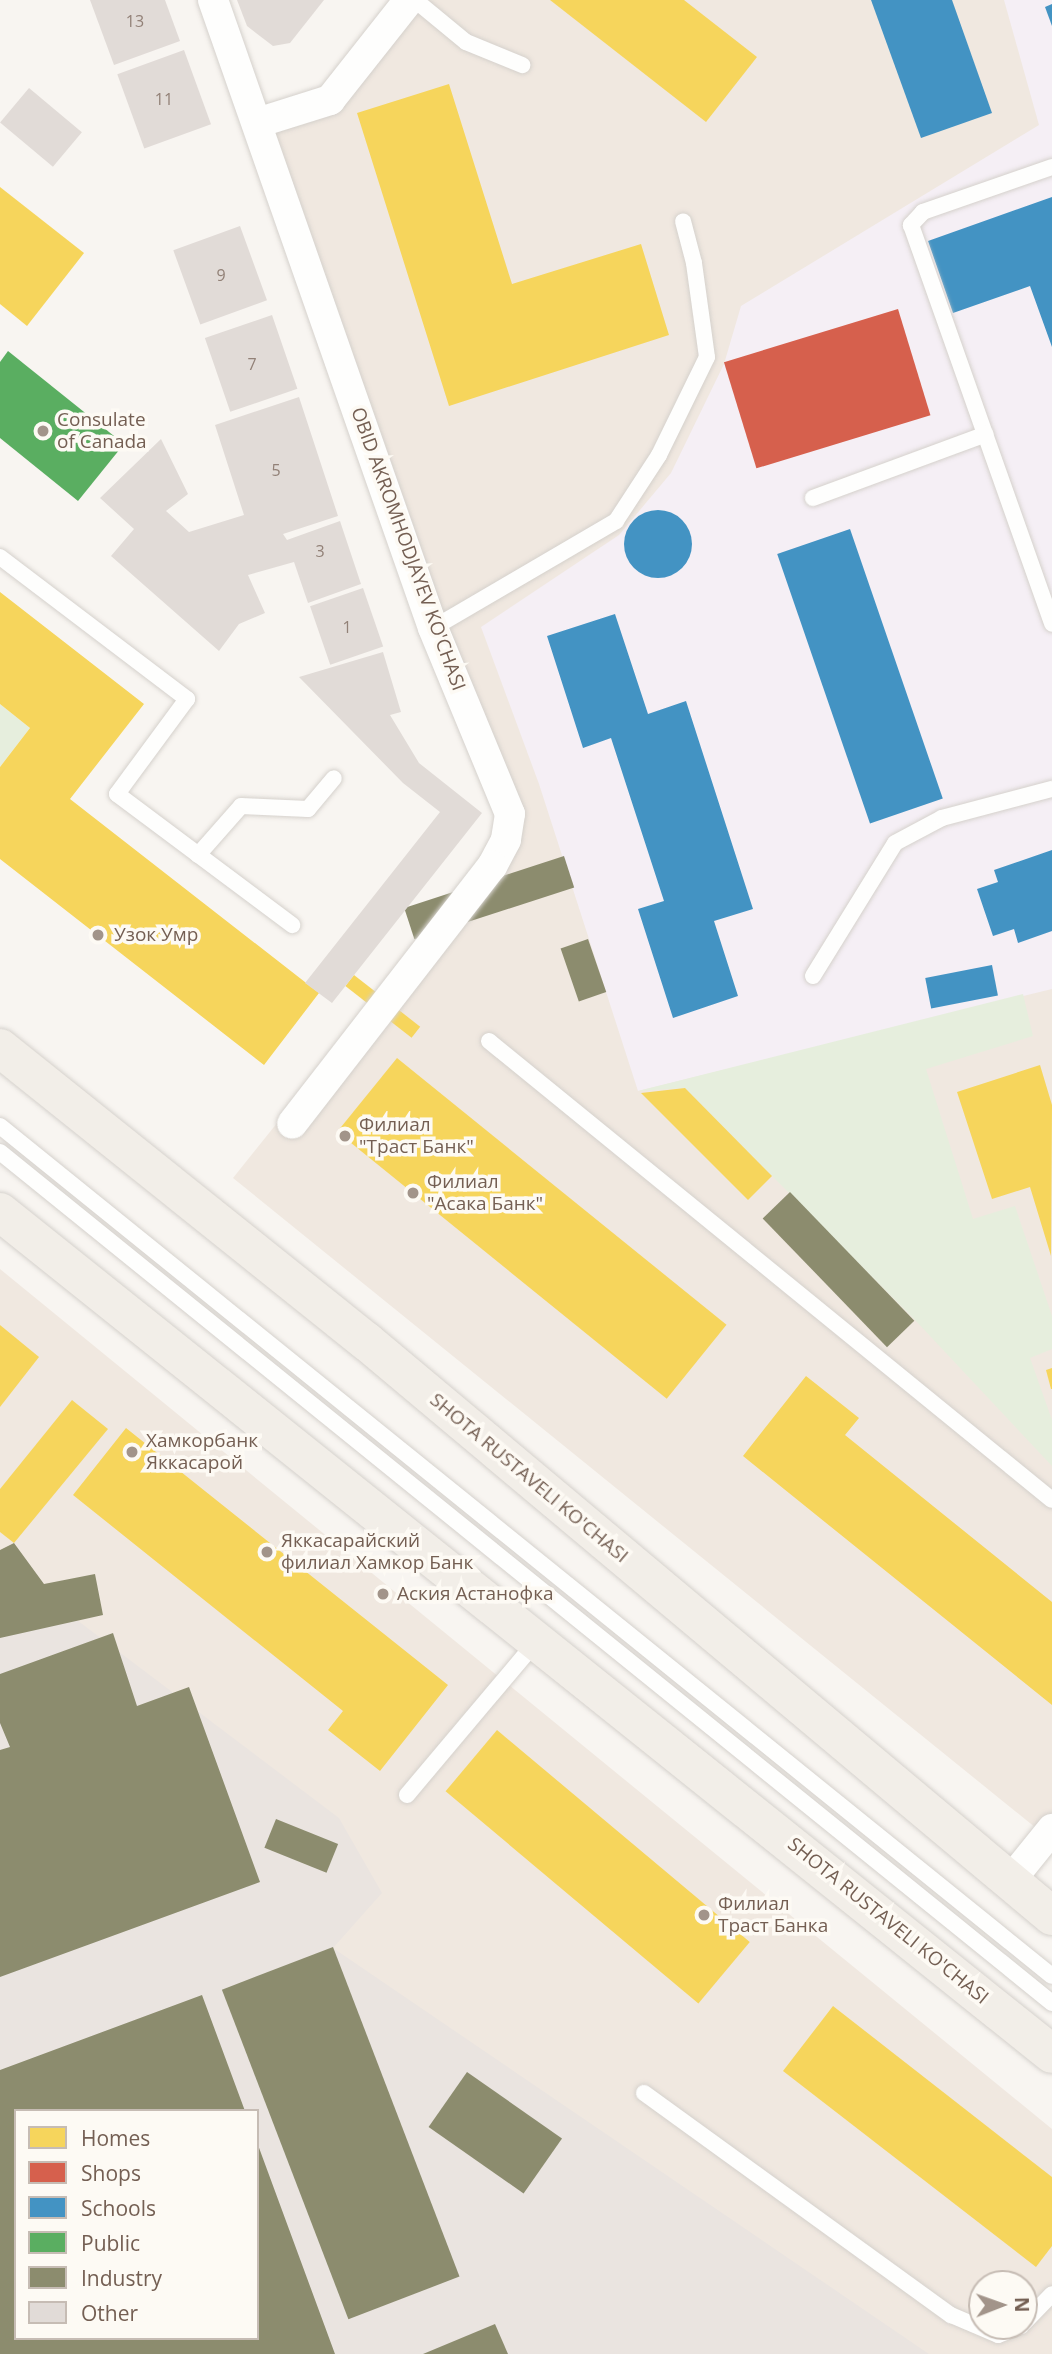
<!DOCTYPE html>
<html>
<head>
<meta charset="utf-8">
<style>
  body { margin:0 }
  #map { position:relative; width:1052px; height:2354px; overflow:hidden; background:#f8f5f1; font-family:"Open Sans",sans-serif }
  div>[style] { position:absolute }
  .residential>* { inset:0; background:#f0e8e0 }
  .industrial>* { inset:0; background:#eae4e0 }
  .education>* { inset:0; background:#f5eff5 }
  .green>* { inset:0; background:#e6eedd }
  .homes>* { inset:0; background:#f6d55c; transform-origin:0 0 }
  .shops>* { inset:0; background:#d6604d; transform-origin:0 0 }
  .schools>* { inset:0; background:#4393c3; transform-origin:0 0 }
  .round { border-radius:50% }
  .public>* { inset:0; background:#5aae61 }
  .industry>* { inset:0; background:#8c8c6e; transform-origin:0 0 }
  .building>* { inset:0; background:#e1dbd7; transform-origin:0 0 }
  .roads { filter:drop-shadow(0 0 2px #d5d1cc) drop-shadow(0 0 2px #d5d1cc) }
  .lane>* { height:16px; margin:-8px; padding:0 8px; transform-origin:8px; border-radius:8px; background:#fefefd }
  .street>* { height:30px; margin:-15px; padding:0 15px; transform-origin:15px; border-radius:15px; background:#fefefd }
  .primary>* { height:38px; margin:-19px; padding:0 19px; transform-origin:19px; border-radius:19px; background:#f2eee8 }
  .dots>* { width:19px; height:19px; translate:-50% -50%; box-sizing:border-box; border:4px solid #fdfaf4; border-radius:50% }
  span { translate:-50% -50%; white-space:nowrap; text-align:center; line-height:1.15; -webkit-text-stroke:7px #fdfaf4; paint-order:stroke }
  .number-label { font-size:16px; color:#928177 }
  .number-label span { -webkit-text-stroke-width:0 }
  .poi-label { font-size:19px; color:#745f53 }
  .left { translate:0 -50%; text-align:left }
  .street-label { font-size:19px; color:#745f53 }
  .legend { position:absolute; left:14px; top:2109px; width:245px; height:231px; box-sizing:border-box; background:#fdfaf4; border:2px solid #c6bcb4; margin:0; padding:9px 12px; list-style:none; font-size:21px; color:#745f53 }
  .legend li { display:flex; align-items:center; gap:14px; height:35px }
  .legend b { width:35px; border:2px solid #c6bcb4 }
  .north { position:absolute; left:968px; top:2270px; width:70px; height:70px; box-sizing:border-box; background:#fdfaf4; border:2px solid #c6bcb4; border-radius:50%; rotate:89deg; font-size:19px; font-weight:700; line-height:28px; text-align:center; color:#745f53 }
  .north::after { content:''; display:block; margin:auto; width:24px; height:32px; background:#a2948a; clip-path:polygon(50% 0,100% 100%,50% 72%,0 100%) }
</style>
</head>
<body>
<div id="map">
  <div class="residential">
    <i style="clip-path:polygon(415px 0,1052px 0,1052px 1841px,233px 1178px,501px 844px,505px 795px,257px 123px,330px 100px)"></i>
    <i style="clip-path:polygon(evenodd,0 1269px,1052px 2129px,1052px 2354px,0 2354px,0 1269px,16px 2111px,257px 2111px,257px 2338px,16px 2338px,16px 2111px,0 1269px,982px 2284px,1024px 2284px,1024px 2326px,982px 2326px,982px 2284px)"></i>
  </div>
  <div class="industrial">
    <i style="clip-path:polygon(evenodd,0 1562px,339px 1818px,382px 1893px,333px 1948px,929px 2354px,0 2354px,0 1562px,16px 2111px,257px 2111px,257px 2338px,16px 2338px,16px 2111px)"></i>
  </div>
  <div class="education">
    <i style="clip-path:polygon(1004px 0,1052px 0,1052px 989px,638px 1091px,539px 784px,481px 627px,619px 535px,671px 473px,724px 364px,741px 306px,1039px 125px)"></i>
  </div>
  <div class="green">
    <i style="clip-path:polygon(0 704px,30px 728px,0 767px)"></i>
    <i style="clip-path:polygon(1023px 994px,1033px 1036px,926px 1069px,973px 1219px,1015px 1206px,1052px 1316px,1052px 1349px,1030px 1358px,1052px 1420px,1052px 1466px,915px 1320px,685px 1088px,638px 1091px)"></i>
  </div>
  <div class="homes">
    <i style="clip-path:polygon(550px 0,684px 0,757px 57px,706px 122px)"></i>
    <i style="clip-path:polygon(449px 84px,512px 284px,641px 244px,669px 335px,449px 406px,357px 113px)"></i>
    <i style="clip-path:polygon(0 187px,84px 253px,27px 326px,0 304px)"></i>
    <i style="clip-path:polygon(0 592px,144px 704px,70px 799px,319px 993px,264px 1065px,0 859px,0 767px,30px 728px,0 704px)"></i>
    <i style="left:354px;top:975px;width:84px;height:14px;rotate:38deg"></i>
    <i style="left:397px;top:1058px;width:424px;height:95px;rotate:39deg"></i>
    <i style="clip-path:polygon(1040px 1065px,1052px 1105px,1051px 1256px,1030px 1187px,992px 1199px,957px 1092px)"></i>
    <i style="clip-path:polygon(685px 1088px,772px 1176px,748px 1200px,641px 1093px)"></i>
    <i style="clip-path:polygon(0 1325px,39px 1357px,0 1407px)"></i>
    <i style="clip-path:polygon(1052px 1368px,1052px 1389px,1051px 1389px,1046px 1370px)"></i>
    <i style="clip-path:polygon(806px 1376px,859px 1418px,845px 1435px,1052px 1602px,1052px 1705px,743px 1456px)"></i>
    <i style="clip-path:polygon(72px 1400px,108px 1429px,14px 1543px,0 1532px,0 1489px)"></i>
    <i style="clip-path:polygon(126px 1428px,448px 1685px,380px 1771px,328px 1730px,343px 1711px,73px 1495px)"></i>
    <i style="left:497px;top:1730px;width:330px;height:80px;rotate:40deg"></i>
    <i style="clip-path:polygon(833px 2006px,1052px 2177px,1052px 2246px,1036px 2267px,783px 2071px)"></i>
  </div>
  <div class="shops">
    <i style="left:898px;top:309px;width:111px;height:182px;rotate:73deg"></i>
  </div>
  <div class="schools">
    <i style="clip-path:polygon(871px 0,952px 0,992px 113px,921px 138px)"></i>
    <i style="clip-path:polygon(1052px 4px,1052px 26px,1045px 7px)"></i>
    <i style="clip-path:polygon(1052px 197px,1052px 347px,1030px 286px,953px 313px,928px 241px)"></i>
    <i class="round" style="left:624px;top:510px;width:68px;height:68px"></i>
    <i style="left:850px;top:529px;width:285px;height:77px;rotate:71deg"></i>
    <i style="clip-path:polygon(615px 614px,648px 714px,686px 701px,753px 909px,714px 921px,738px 996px,673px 1018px,638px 909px,664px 901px,611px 738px,583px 748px,547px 636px)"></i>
    <i style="clip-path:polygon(1052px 850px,1052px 931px,1018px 943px,1014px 929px,993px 936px,977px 889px,998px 882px,994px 870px)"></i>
    <i style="left:992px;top:965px;width:31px;height:68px;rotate:79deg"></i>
  </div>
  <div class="public">
    <i style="clip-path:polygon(8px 351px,124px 444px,78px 501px,0 438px,0 362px)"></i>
  </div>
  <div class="industry">
    <i style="left:564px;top:856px;width:33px;height:168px;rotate:72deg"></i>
    <i style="left:588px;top:939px;width:56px;height:29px;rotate:71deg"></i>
    <i style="left:790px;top:1192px;width:179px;height:38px;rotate:46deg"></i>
    <i style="clip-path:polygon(14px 1543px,44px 1584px,95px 1574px,103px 1615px,0 1638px,0 1550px)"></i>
    <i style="clip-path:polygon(113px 1633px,137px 1706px,189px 1687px,260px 1882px,0 1977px,0 1750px,10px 1747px,0 1723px,0 1674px)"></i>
    <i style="left:276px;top:1819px;width:67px;height:31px;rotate:22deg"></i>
    <i style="left:333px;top:1947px;width:353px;height:119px;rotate:69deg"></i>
    <i style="clip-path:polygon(202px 1995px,245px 2111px,16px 2111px,16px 2338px,257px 2338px,258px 2145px,335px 2354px,0 2354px,0 2070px)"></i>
    <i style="left:467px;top:2072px;width:116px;height:67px;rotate:35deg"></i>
    <i style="clip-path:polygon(495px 2324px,508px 2354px,423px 2354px)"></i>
  </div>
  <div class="building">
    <i style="clip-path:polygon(90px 0,165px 0,180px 41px,114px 65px)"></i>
    <i style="clip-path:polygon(237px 0,324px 0,290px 43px,273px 46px,247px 26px)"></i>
    <i style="left:184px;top:50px;width:79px;height:71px;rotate:70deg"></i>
    <i style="left:29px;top:88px;width:69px;height:45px;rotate:40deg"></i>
    <i style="left:240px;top:226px;width:79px;height:71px;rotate:70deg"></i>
    <i style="left:272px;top:315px;width:78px;height:71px;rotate:71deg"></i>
    <i style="clip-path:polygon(299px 397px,338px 516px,283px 534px,287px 540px,340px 521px,361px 584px,308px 603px,294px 562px,248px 575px,265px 613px,239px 624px,219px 651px,111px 556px,134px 529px,100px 498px,161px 439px,188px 494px,166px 511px,189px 532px,244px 515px,215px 425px)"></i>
    <i style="left:363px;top:588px;width:62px;height:56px;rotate:71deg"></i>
    <i style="clip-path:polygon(383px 652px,401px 712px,390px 715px,419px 763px,482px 813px,332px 1003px,305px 983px,440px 812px,403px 783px,299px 677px)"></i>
  </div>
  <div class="roads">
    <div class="lane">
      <i style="left:415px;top:0;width:66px;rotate:39.5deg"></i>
      <i style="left:466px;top:42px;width:61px;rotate:22.3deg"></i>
      <i style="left:1052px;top:167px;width:137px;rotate:160.8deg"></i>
      <i style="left:923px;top:212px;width:18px;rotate:133deg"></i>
      <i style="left:911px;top:225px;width:423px;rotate:70.5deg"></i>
      <i style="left:813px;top:498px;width:184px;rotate:-20.3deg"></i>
      <i style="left:0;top:557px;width:235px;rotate:37.2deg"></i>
      <i style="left:187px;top:699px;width:118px;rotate:126.4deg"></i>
      <i style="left:117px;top:794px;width:219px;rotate:36.8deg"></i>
      <i style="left:433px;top:628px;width:212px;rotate:-30.3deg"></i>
      <i style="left:616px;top:521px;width:79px;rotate:-56.9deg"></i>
      <i style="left:659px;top:455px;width:109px;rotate:-63.9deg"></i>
      <i style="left:707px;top:357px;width:95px;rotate:-97.9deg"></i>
      <i style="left:694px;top:263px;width:43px;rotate:-104.7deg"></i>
      <i style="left:198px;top:855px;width:65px;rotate:-48.7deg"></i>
      <i style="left:241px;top:806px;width:67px;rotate:2.6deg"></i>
      <i style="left:308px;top:809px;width:40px;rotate:-50deg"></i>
      <i style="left:813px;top:976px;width:156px;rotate:-58.3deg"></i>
      <i style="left:895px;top:843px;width:53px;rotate:-28deg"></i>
      <i style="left:942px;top:818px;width:114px;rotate:-14.8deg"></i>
      <i style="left:489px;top:1041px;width:726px;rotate:39.19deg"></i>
      <i style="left:0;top:1126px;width:1352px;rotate:38.94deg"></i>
      <i style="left:0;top:1152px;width:1353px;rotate:38.97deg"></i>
      <i style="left:407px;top:1795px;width:200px;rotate:-49.9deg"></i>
      <i style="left:644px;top:2093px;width:379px;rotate:35.9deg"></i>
      <i style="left:951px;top:2315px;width:51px;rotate:23.1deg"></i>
      <i style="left:998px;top:2335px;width:25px;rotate:-21deg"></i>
      <i style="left:1024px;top:2323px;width:40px;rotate:-46deg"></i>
    </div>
    <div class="street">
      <i style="left:213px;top:0;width:665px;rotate:70.69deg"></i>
      <i style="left:433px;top:628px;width:201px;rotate:67.5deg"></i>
      <i style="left:510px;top:814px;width:26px;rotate:99deg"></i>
      <i style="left:506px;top:840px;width:30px;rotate:118deg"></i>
      <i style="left:492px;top:866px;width:326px;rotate:127.8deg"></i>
      <i style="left:257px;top:123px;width:77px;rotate:-17.5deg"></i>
      <i style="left:330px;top:100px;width:127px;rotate:-51.7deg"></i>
      <i style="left:1010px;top:1881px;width:67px;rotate:-51.1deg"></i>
    </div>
    <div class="primary">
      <i style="left:0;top:1048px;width:469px;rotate:38.7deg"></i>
      <i style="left:366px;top:1341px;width:895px;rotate:39.97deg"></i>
      <i style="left:0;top:1212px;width:1347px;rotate:38.67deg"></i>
    </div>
  </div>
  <div class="dots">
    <i style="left:43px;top:431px;background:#a2948a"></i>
    <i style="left:98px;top:935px;background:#a2948a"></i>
    <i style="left:345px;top:1136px;background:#a2948a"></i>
    <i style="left:413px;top:1193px;background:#a2948a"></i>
    <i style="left:132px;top:1452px;background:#a2948a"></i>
    <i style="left:267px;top:1552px;background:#a2948a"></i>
    <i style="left:383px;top:1594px;background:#a2948a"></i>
    <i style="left:704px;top:1915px;background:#a2948a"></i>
  </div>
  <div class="number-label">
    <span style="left:135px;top:21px">13</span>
    <span style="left:164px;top:99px">11</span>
    <span style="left:221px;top:275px">9</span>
    <span style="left:252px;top:364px">7</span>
    <span style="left:276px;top:470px">5</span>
    <span style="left:320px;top:551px">3</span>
    <span style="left:347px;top:627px">1</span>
  </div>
  <div class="poi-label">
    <span class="left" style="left:57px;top:431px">Consulate<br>of Canada</span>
    <span class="left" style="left:114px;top:935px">Узок Умр</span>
    <span class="left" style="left:359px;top:1136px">Филиал<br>"Траст Банк"</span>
    <span class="left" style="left:427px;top:1193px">Филиал<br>"Асака Банк"</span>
    <span class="left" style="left:146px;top:1452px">Хамкорбанк<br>Яккасарой</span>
    <span class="left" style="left:281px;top:1552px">Яккасарайский<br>филиал Хамкор Банк</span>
    <span class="left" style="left:397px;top:1594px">Аския Астанофка</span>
    <span class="left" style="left:718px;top:1915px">Филиал<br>Траст Банка</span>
  </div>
  <div class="street-label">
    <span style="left:408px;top:549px;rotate:70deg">OBID AKROMHODJAYEV KO'CHASI</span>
    <span style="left:529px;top:1478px;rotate:40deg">SHOTA RUSTAVELI KO'CHASI</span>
    <span style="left:888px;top:1921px;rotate:39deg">SHOTA RUSTAVELI KO'CHASI</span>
  </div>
  <ul class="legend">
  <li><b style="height:19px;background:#f6d55c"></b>Homes</li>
  <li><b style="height:19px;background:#d6604d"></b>Shops</li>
  <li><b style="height:19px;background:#4393c3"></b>Schools</li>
  <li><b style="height:19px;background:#5aae61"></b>Public</li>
  <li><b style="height:19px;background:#8c8c6e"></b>Industry</li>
  <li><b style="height:19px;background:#e1dbd7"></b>Other</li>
  </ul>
  <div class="north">N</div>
</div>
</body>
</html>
